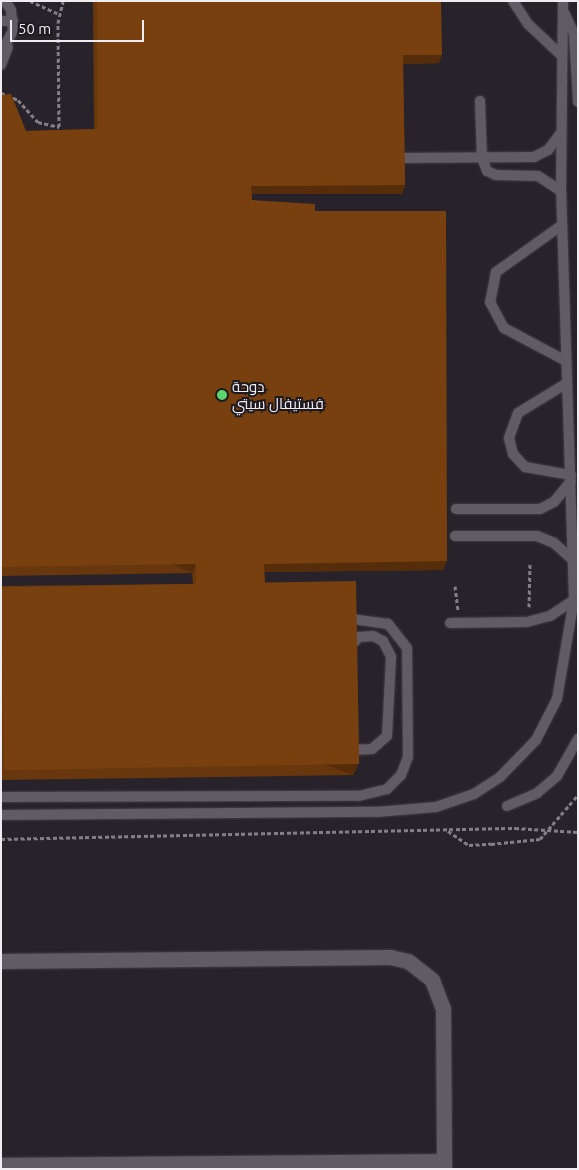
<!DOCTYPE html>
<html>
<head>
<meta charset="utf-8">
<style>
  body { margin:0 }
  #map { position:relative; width:579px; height:1170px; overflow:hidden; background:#28232a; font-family:Ubuntu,Cairo,sans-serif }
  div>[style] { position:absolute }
  .path>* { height:3px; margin-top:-1.5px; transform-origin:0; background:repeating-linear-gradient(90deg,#837f85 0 4px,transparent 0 6.5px) }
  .roads { filter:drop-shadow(0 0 1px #423e44) drop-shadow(0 0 1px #423e44) }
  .lane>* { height:10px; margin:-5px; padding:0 5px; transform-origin:5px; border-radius:5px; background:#615b63 }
  .street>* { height:15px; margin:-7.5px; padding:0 7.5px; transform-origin:7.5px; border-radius:7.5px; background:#615b63 }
  .path-bridge>* { height:3px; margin-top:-1.5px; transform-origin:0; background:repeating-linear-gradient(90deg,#837f85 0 4px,transparent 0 6.5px) }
  .wall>* { inset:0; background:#68370d }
  .shaded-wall>* { inset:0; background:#552d0a; transform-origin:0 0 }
  .building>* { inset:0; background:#79400f; transform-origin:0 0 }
  .dots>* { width:14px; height:14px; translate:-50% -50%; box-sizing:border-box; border:2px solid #1e1a20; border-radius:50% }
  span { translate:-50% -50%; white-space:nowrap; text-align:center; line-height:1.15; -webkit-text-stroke:4px #1e1a20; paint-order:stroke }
  .poi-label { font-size:15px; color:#f0edf2 }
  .left { translate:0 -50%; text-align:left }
  .frame { position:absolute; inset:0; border:2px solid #f0edf2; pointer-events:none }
  .scale { position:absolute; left:10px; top:20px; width:134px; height:22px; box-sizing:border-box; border:2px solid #f0edf2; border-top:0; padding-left:6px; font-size:15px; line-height:18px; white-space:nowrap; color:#f0edf2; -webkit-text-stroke:4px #1e1a20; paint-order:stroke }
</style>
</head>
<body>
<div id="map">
  <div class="path">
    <i style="left:30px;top:1px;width:32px;rotate:24deg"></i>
    <i style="left:1px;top:93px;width:18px;rotate:22deg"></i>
    <i style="left:18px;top:100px;width:30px;rotate:48deg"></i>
    <i style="left:38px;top:122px;width:22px;rotate:13deg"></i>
    <i style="left:59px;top:127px;width:104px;rotate:-90.6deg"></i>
    <i style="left:58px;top:23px;width:23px;rotate:-77deg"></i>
    <i style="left:455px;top:586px;width:24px;rotate:83deg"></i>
    <i style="left:529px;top:607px;width:43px;rotate:-88.7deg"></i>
    <i style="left:448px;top:831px;width:25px;rotate:34deg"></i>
    <i style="left:469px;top:845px;width:22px;rotate:-3deg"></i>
    <i style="left:1px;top:839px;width:514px;rotate:-1.23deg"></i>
    <i style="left:515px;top:828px;width:63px;rotate:3.6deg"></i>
  </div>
  <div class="roads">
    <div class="lane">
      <i style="left:513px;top:1px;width:27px;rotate:57deg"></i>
      <i style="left:528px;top:24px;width:47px;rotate:43.3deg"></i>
      <i style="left:563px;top:10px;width:26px;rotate:65deg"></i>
      <i style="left:574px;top:34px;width:68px;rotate:86.6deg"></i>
      <i style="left:1px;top:21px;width:12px"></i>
      <i style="left:1px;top:53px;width:26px;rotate:-62deg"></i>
      <i style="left:13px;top:30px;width:20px;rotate:-96deg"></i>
      <i style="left:11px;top:10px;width:11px;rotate:-124deg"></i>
      <i style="left:1px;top:65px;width:19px;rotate:-69deg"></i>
      <i style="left:480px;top:101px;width:57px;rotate:88deg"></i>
      <i style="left:482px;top:158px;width:14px;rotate:69deg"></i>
      <i style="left:487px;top:171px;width:10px;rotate:24deg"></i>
      <i style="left:496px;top:175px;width:42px;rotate:1.4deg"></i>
      <i style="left:538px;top:176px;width:27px;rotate:33deg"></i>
      <i style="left:401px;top:158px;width:133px;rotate:-0.4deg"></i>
      <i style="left:534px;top:157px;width:16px;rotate:-27deg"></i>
      <i style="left:548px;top:150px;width:20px;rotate:-53deg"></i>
      <i style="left:562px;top:225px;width:81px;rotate:144.5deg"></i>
      <i style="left:496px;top:272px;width:31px;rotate:101deg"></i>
      <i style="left:490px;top:302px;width:30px;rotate:62deg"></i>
      <i style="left:504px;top:328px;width:70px;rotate:28deg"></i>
      <i style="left:567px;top:383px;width:57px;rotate:148.5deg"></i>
      <i style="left:518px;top:413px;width:27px;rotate:110deg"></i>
      <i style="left:509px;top:438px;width:16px;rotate:76deg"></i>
      <i style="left:513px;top:454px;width:18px;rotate:47deg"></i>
      <i style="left:525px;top:467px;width:47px;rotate:9.9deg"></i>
      <i style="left:456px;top:509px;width:84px"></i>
      <i style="left:540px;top:509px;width:16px;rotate:-27deg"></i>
      <i style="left:554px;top:502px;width:27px;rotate:-51deg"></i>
      <i style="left:455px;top:536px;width:82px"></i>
      <i style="left:537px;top:536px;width:18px;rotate:22deg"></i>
      <i style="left:554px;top:543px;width:27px;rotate:42deg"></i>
      <i style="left:450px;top:623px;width:77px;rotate:-0.7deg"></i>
      <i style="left:527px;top:622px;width:24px;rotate:-15deg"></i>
      <i style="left:550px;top:616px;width:29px;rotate:-34deg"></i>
      <i style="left:574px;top:600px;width:4px;rotate:76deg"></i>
      <i style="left:348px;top:648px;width:16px;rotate:-45deg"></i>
      <i style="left:359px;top:637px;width:14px;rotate:-4deg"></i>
      <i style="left:373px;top:636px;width:11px;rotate:27deg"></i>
      <i style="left:383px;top:641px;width:18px;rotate:63deg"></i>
      <i style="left:391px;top:657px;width:79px;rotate:92.9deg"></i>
      <i style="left:387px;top:736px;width:20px;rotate:139deg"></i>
      <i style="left:372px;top:749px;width:20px;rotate:177deg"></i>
      <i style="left:1px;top:797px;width:358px;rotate:-0.2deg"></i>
      <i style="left:359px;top:796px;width:29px;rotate:-14deg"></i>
      <i style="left:387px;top:789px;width:20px;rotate:-45deg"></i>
      <i style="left:401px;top:775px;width:19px;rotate:-69deg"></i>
      <i style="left:408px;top:757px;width:109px;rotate:-90.5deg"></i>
      <i style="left:407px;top:648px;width:31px;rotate:-128deg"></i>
      <i style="left:388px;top:624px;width:43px;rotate:-172.1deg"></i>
      <i style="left:507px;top:806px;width:33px;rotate:-23deg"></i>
      <i style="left:537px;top:793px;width:26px;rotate:-40deg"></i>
      <i style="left:557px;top:776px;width:43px;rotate:-60.4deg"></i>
      <i style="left:1px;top:815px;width:376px;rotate:-0.5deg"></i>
      <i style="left:377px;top:812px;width:59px;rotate:-4.8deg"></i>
      <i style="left:436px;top:807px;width:40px;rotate:-18.9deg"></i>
      <i style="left:474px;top:794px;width:31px;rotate:-33deg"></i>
      <i style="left:500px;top:777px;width:52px;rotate:-45.8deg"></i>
      <i style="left:536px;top:740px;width:46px;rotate:-62.9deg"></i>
      <i style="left:557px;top:699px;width:100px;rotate:-80.3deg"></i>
      <i style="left:574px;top:600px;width:409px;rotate:-91.8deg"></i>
      <i style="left:561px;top:191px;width:190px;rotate:-89.4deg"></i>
    </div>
    <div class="street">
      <i style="left:1px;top:961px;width:389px;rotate:-0.6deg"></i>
      <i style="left:390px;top:957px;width:18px;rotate:13deg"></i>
      <i style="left:408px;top:961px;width:31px;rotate:38deg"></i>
      <i style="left:432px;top:980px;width:31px;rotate:69deg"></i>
      <i style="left:443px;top:1009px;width:160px;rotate:89.6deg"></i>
      <i style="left:1px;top:1165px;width:442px;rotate:-0.5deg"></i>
    </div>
  </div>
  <div class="path-bridge">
    <i style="left:491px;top:844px;width:49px;rotate:-5.8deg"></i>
    <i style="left:540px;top:839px;width:58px;rotate:-49.2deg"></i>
  </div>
  <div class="wall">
    <i style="clip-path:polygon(93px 1px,441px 1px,439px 63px,403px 64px,405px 185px,402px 194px,251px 194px,252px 200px,315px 211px,443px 570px,264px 572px,265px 583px,354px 775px,1px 780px,1px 586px,193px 584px,192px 573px,1px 576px,1px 95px,26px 131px,94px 129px)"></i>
  </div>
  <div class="shaded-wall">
    <i style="clip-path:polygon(403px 55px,442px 55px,439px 63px,400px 64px)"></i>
    <i style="clip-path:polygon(405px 185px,402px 194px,248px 194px,251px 186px)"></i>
    <i style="clip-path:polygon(447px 561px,443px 570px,261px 572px,264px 564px)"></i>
    <i style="left:196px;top:564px;width:10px;height:195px;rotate:114deg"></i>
    <i style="left:358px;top:764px;width:12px;height:357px;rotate:110deg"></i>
  </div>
  <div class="building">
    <i style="clip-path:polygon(97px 1px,441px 1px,442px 55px,403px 55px,405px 185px,251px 186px,252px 200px,315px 204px,315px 211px,446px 211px,447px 561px,264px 564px,265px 583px,196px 584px,196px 564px,1px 567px,1px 95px,11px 94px,26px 131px,97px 129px)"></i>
    <i style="left:356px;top:581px;width:183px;height:355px;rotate:89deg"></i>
  </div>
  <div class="dots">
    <i style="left:222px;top:395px;background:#5cd56d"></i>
  </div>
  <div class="poi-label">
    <span class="left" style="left:232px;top:395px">دوحة<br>فستيفال سيتي</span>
  </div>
  <div class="frame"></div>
  <div class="scale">50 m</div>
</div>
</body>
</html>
